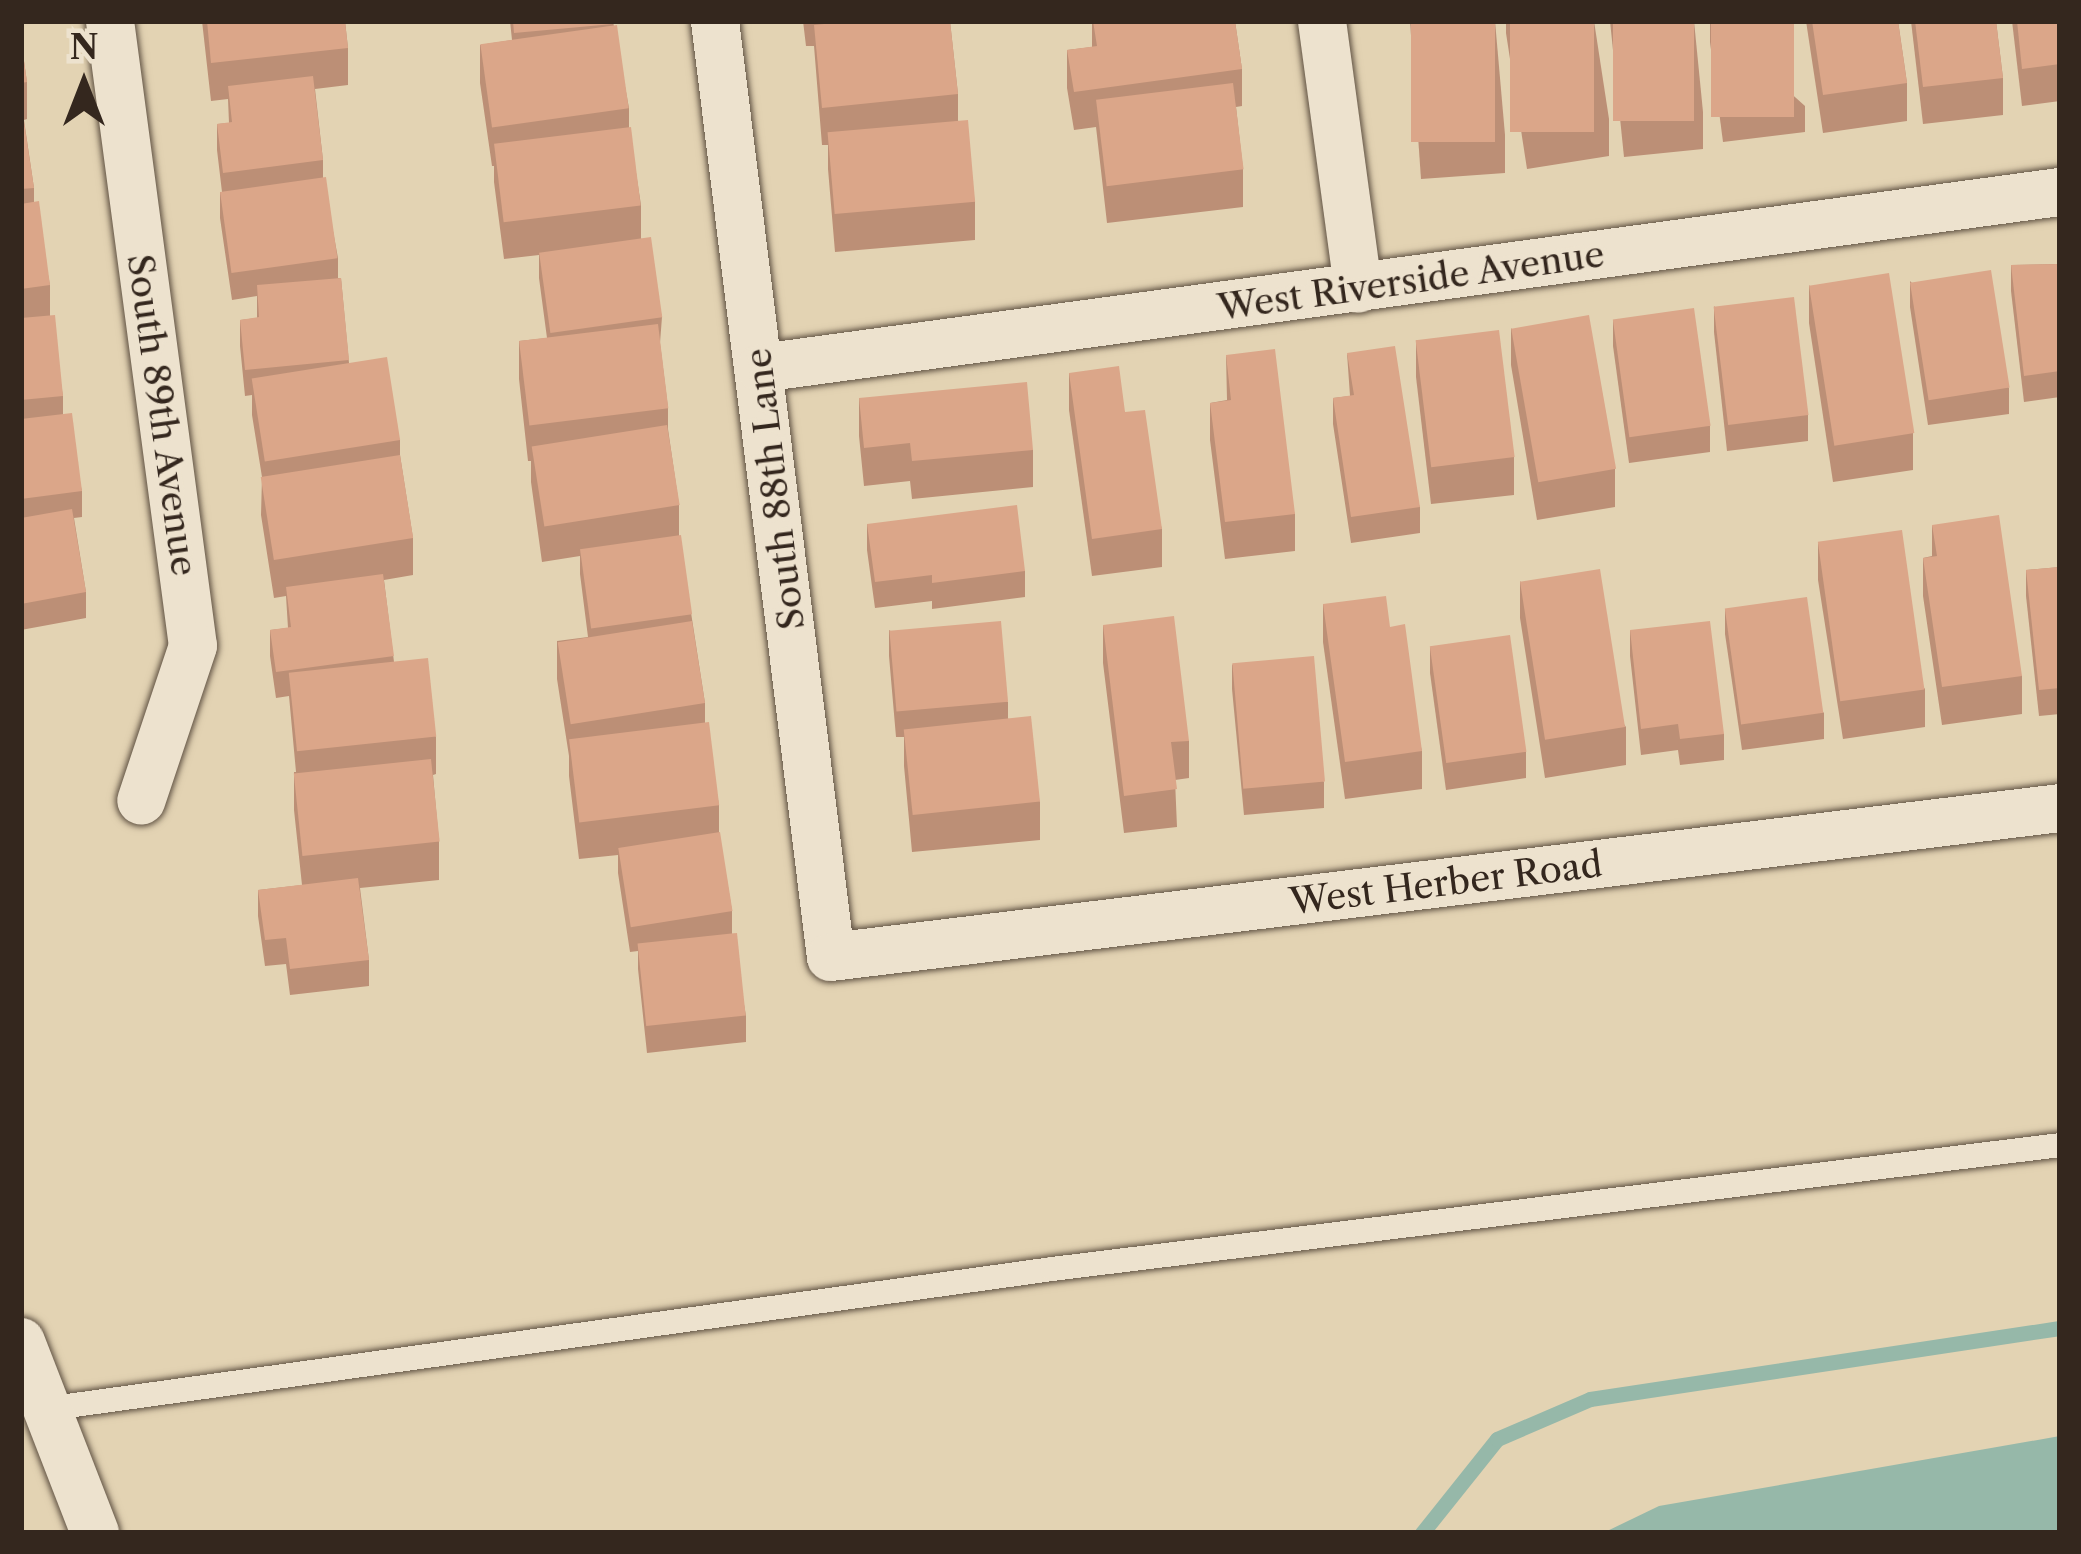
<!DOCTYPE html>
<html>
<head>
<meta charset="utf-8">
<style>
  body { margin:0 }
  #map { position:relative; width:2081px; height:1554px; overflow:hidden; background:#e3d3b3; font-family:"Libre Caslon Text",serif }
  div>[style] { position:absolute }
  .water>* { inset:0; background:#96b8a9 }
  .stream>* { height:15px; margin:-7.5px; padding:0 7.5px; transform-origin:7.5px; border-radius:7.5px; background:#96b8a9 }
  .roads { filter:drop-shadow(0 0 3px #605243) drop-shadow(0 0 3px #605243) }
  .lane>* { height:24px; margin:-12px; padding:0 12px; transform-origin:12px; border-radius:12px; background:#ede2ce }
  .street>* { height:48px; margin:-24px; padding:0 24px; transform-origin:24px; border-radius:24px; background:#ede2ce }
  .wall>* { inset:0; background:#bc8f76 }
  .building>* { inset:0; background:#dba689; transform-origin:0 0 }
  span { translate:-50% -50%; white-space:nowrap; text-align:center; line-height:1.15; -webkit-text-stroke:9px #ede2ce; paint-order:stroke }
  .street-label { font-size:36px; color:#34271e }
  .frame { position:absolute; inset:0; border:24px solid #34271e; pointer-events:none }
  .north { position:absolute; left:24px; top:24px; width:120px; height:120px; -webkit-text-stroke:9px #ede2ce; paint-order:stroke; rotate:0deg; font-size:33px; font-weight:700; line-height:48px; text-align:center; color:#34271e }
  .north::after { content:''; display:block; margin:auto; width:42px; height:54px; background:#34271e; clip-path:polygon(50% 0,100% 100%,50% 72%,0 100%) }
</style>
</head>
<body>
<div id="map">
  <div class="water">
    <i style="clip-path:polygon(2060px 1436px,2060px 1533px,1603px 1533px,1659px 1506px)"></i>
  </div>
  <div class="stream">
    <i style="left:1422px;top:1533px;width:120px;rotate:-51.4deg"></i>
    <i style="left:1497px;top:1439px;width:101px;rotate:-23.3deg"></i>
    <i style="left:1590px;top:1399px;width:475px;rotate:-8.6deg"></i>
  </div>
  <div class="roads">
    <div class="lane">
      <i style="left:46px;top:1409px;width:1016px;rotate:-7.92deg"></i>
      <i style="left:1052px;top:1269px;width:1016px;rotate:-7.01deg"></i>
    </div>
    <div class="street">
      <i style="left:110px;top:21px;width:630px;rotate:82.44deg"></i>
      <i style="left:193px;top:646px;width:163px;rotate:108.5deg"></i>
      <i style="left:715px;top:21px;width:943px;rotate:82.94deg"></i>
      <i style="left:831px;top:957px;width:1238px;rotate:-6.91deg"></i>
      <i style="left:1322px;top:21px;width:270px;rotate:82.3deg"></i>
      <i style="left:761px;top:368px;width:1311px;rotate:-7.72deg"></i>
      <i style="left:21px;top:1342px;width:205px;rotate:68.8deg"></i>
    </div>
  </div>
  <div class="wall">
    <i style="clip-path:polygon(202px 21px,345px 21px,348px 48px,348px 85px,315px 89px,323px 160px,323px 177px,338px 258px,338px 278px,341px 278px,349px 363px,400px 440px,400px 455px,413px 538px,413px 575px,384px 580px,394px 662px,436px 737px,436px 774px,433px 775px,439px 842px,439px 880px,360px 888px,369px 960px,369px 986px,290px 995px,286px 964px,265px 966px,258px 916px,258px 890px,302px 885px,294px 810px,294px 772px,296px 772px,289px 696px,276px 698px,270px 656px,270px 630px,288px 628px,286px 596px,274px 598px,261px 515px,262px 477px,252px 415px,252px 395px,245px 396px,240px 346px,240px 320px,257px 318px,257px 296px,232px 300px,220px 218px,220px 192px,222px 192px,217px 150px,217px 124px,229px 123px,228px 99px,211px 101px)"></i>
    <i style="clip-path:polygon(510px 21px,613px 21px,629px 108px,629px 127px,641px 205px,641px 238px,662px 317px,660px 343px,668px 408px,668px 429px,679px 505px,679px 535px,705px 703px,705px 723px,719px 805px,719px 832px,732px 911px,732px 933px,746px 1016px,746px 1042px,647px 1053px,638px 969px,638px 951px,630px 952px,618px 873px,618px 855px,579px 859px,569px 776px,569px 756px,557px 679px,557px 641px,588px 637px,580px 574px,580px 556px,542px 562px,531px 482px,531px 461px,528px 461px,519px 379px,519px 341px,547px 338px,539px 278px,539px 255px,504px 259px,494px 182px,494px 166px,492px 166px,480px 83px,480px 45px,512px 40px)"></i>
    <i style="clip-path:polygon(803px 21px,950px 21px,958px 94px,958px 120px,975px 202px,975px 240px,835px 252px,828px 169px,828px 145px,822px 145px,814px 46px,806px 46px)"></i>
    <i style="clip-path:polygon(1092px 21px,1235px 21px,1242px 69px,1242px 106px,1236px 107px,1243px 169px,1243px 207px,1107px 223px,1096px 127px,1074px 130px,1067px 88px,1067px 50px,1092px 47px)"></i>
    <i style="clip-path:polygon(1410px 21px,1495px 21px,1505px 135px,1505px 173px,1421px 179px)"></i>
    <i style="clip-path:polygon(1506px 21px,1594px 21px,1609px 119px,1609px 156px,1527px 169px,1506px 33px)"></i>
    <i style="clip-path:polygon(1610px 21px,1694px 21px,1703px 112px,1703px 149px,1624px 157px)"></i>
    <i style="clip-path:polygon(1710px 21px,1805px 106px,1805px 132px,1723px 142px,1710px 42px)"></i>
    <i style="clip-path:polygon(1806px 21px,1898px 21px,1907px 83px,1907px 121px,1823px 133px)"></i>
    <i style="clip-path:polygon(1911px 21px,1996px 21px,2003px 78px,2003px 115px,1923px 124px)"></i>
    <i style="clip-path:polygon(2012px 21px,2060px 21px,2060px 101px,2022px 106px)"></i>
    <i style="clip-path:polygon(21px 40px,27px 82px,27px 119px,24px 120px,34px 188px,34px 202px,50px 285px,50px 315px,63px 396px,63px 414px,82px 491px,82px 517px,74px 518px,86px 592px,86px 618px,21px 630px)"></i>
    <i style="clip-path:polygon(2060px 264px,2060px 397px,2024px 402px,2011px 291px,2011px 265px)"></i>
    <i style="clip-path:polygon(1910px 281px,2009px 388px,2009px 414px,1928px 425px,1910px 307px)"></i>
    <i style="clip-path:polygon(1809px 285px,1913px 433px,1913px 470px,1833px 482px,1809px 323px)"></i>
    <i style="clip-path:polygon(1714px 306px,1808px 415px,1808px 441px,1727px 451px,1714px 332px)"></i>
    <i style="clip-path:polygon(1613px 320px,1710px 426px,1710px 452px,1629px 463px,1613px 346px)"></i>
    <i style="clip-path:polygon(1511px 328px,1615px 469px,1615px 507px,1537px 520px,1511px 365px)"></i>
    <i style="clip-path:polygon(1416px 340px,1514px 457px,1514px 495px,1431px 504px,1416px 377px)"></i>
    <i style="clip-path:polygon(1347px 353px,1420px 507px,1420px 533px,1351px 543px,1333px 424px,1333px 398px,1350px 396px)"></i>
    <i style="clip-path:polygon(1226px 355px,1295px 514px,1295px 551px,1225px 559px,1210px 440px,1210px 403px,1227px 400px)"></i>
    <i style="clip-path:polygon(1069px 373px,1125px 412px,1162px 529px,1162px 567px,1092px 576px,1069px 410px)"></i>
    <i style="clip-path:polygon(859px 398px,1033px 450px,1033px 487px,912px 499px,910px 481px,864px 486px,859px 436px)"></i>
    <i style="clip-path:polygon(867px 524px,1025px 571px,1025px 597px,932px 609px,932px 601px,875px 608px,867px 550px)"></i>
    <i style="clip-path:polygon(1932px 525px,2022px 676px,2022px 714px,1942px 725px,1923px 596px,1923px 558px,1932px 556px)"></i>
    <i style="clip-path:polygon(1818px 543px,1925px 689px,1925px 727px,1843px 739px,1818px 580px)"></i>
    <i style="clip-path:polygon(2060px 567px,2060px 714px,2039px 716px,2026px 596px,2026px 570px)"></i>
    <i style="clip-path:polygon(1520px 581px,1626px 727px,1626px 765px,1545px 778px,1520px 618px)"></i>
    <i style="clip-path:polygon(1323px 604px,1390px 627px,1422px 751px,1422px 789px,1345px 799px,1323px 642px)"></i>
    <i style="clip-path:polygon(1725px 609px,1824px 713px,1824px 739px,1742px 750px,1725px 634px)"></i>
    <i style="clip-path:polygon(1103px 625px,1189px 741px,1189px 778px,1175px 780px,1177px 827px,1124px 833px,1103px 663px)"></i>
    <i style="clip-path:polygon(889px 630px,1008px 702px,1008px 718px,1040px 802px,1040px 840px,912px 852px,904px 766px,904px 737px,896px 737px,889px 656px)"></i>
    <i style="clip-path:polygon(1630px 630px,1724px 734px,1724px 760px,1680px 765px,1678px 750px,1641px 755px,1630px 656px)"></i>
    <i style="clip-path:polygon(1430px 647px,1526px 752px,1526px 778px,1446px 790px,1430px 673px)"></i>
    <i style="clip-path:polygon(1232px 664px,1324px 782px,1324px 808px,1244px 815px,1232px 689px)"></i>
  </div>
  <div class="building">
    <i style="clip-path:polygon(207px 21px,345px 21px,348px 48px,211px 63px)"></i>
    <i style="clip-path:polygon(513px 21px,613px 21px,613px 24px,514px 33px)"></i>
    <i style="clip-path:polygon(854px 21px,950px 21px,958px 94px,822px 108px,814px 25px)"></i>
    <i style="clip-path:polygon(1093px 21px,1235px 21px,1242px 69px,1074px 92px,1067px 50px,1097px 46px)"></i>
    <i style="left:1411px;top:21px;width:84px;height:121px"></i>
    <i style="left:1510px;top:21px;width:84px;height:111px"></i>
    <i style="left:1613px;top:21px;width:81px;height:100px"></i>
    <i style="left:1711px;top:21px;width:83px;height:96px"></i>
    <i style="clip-path:polygon(1812px 21px,1898px 21px,1907px 83px,1823px 95px)"></i>
    <i style="clip-path:polygon(1915px 21px,1996px 21px,2003px 78px,1923px 87px)"></i>
    <i style="clip-path:polygon(2017px 21px,2060px 21px,2060px 64px,2022px 69px)"></i>
    <i style="left:617px;top:25px;width:84px;height:138px;rotate:82deg"></i>
    <i style="clip-path:polygon(21px 40px,27px 82px,21px 83px)"></i>
    <i style="clip-path:polygon(313px 76px,323px 160px,223px 173px,217px 124px,232px 122px,228px 86px)"></i>
    <i style="left:1233px;top:83px;width:87px;height:138px;rotate:83deg"></i>
    <i style="clip-path:polygon(21px 102px,34px 188px,21px 189px)"></i>
    <i style="left:968px;top:120px;width:82px;height:141px;rotate:85deg"></i>
    <i style="left:631px;top:127px;width:79px;height:138px;rotate:83deg"></i>
    <i style="left:326px;top:177px;width:82px;height:107px;rotate:82deg"></i>
    <i style="clip-path:polygon(39px 201px,50px 285px,21px 289px,21px 204px)"></i>
    <i style="left:651px;top:237px;width:81px;height:113px;rotate:82deg"></i>
    <i style="clip-path:polygon(2060px 264px,2060px 371px,2024px 376px,2011px 265px)"></i>
    <i style="left:1991px;top:270px;width:119px;height:82px;rotate:81deg"></i>
    <i style="left:1889px;top:273px;width:162px;height:81px;rotate:81deg"></i>
    <i style="clip-path:polygon(341px 278px,349px 360px,245px 370px,240px 320px,259px 317px,257px 285px)"></i>
    <i style="left:1794px;top:297px;width:119px;height:81px;rotate:83deg"></i>
    <i style="left:1694px;top:308px;width:119px;height:82px;rotate:82deg"></i>
    <i style="clip-path:polygon(55px 315px,63px 396px,21px 400px,21px 318px)"></i>
    <i style="left:1589px;top:315px;width:156px;height:79px;rotate:80deg"></i>
    <i style="left:658px;top:324px;width:85px;height:140px;rotate:83deg"></i>
    <i style="left:1499px;top:330px;width:128px;height:84px;rotate:83deg"></i>
    <i style="clip-path:polygon(1395px 346px,1420px 507px,1351px 517px,1333px 398px,1354px 395px,1347px 353px)"></i>
    <i style="clip-path:polygon(1275px 349px,1295px 514px,1225px 522px,1210px 403px,1231px 400px,1226px 355px)"></i>
    <i style="left:387px;top:357px;width:84px;height:137px;rotate:81deg"></i>
    <i style="clip-path:polygon(1119px 366px,1125px 412px,1145px 410px,1162px 529px,1092px 539px,1069px 373px)"></i>
    <i style="clip-path:polygon(1027px 382px,1033px 450px,912px 461px,910px 443px,864px 448px,859px 398px)"></i>
    <i style="clip-path:polygon(72px 413px,82px 491px,21px 499px,21px 419px)"></i>
    <i style="left:667px;top:425px;width:81px;height:137px;rotate:81deg"></i>
    <i style="left:400px;top:455px;width:84px;height:141px;rotate:81deg"></i>
    <i style="clip-path:polygon(1017px 505px,1025px 571px,932px 583px,932px 575px,875px 582px,867px 524px)"></i>
    <i style="clip-path:polygon(72px 509px,86px 592px,21px 604px,21px 518px)"></i>
    <i style="clip-path:polygon(1999px 515px,2022px 676px,1942px 687px,1923px 558px,1937px 556px,1932px 525px)"></i>
    <i style="left:1902px;top:530px;width:161px;height:85px;rotate:82deg"></i>
    <i style="left:681px;top:535px;width:80px;height:102px;rotate:82deg"></i>
    <i style="clip-path:polygon(2060px 567px,2060px 688px,2039px 690px,2026px 570px)"></i>
    <i style="left:1600px;top:569px;width:160px;height:81px;rotate:81deg"></i>
    <i style="clip-path:polygon(383px 574px,394px 656px,276px 672px,270px 630px,291px 627px,286px 587px)"></i>
    <i style="clip-path:polygon(1386px 596px,1390px 627px,1405px 624px,1422px 751px,1345px 762px,1323px 604px)"></i>
    <i style="left:1807px;top:597px;width:117px;height:83px;rotate:82deg"></i>
    <i style="clip-path:polygon(1174px 616px,1189px 741px,1171px 742px,1177px 789px,1124px 796px,1103px 625px)"></i>
    <i style="left:692px;top:621px;width:83px;height:136px;rotate:81deg"></i>
    <i style="left:1001px;top:621px;width:81px;height:112px;rotate:85deg"></i>
    <i style="clip-path:polygon(1710px 621px,1724px 734px,1680px 739px,1678px 724px,1641px 729px,1630px 630px)"></i>
    <i style="left:1510px;top:635px;width:118px;height:81px;rotate:82deg"></i>
    <i style="left:1314px;top:656px;width:126px;height:82px;rotate:85deg"></i>
    <i style="left:428px;top:658px;width:79px;height:140px;rotate:84deg"></i>
    <i style="left:1031px;top:716px;width:86px;height:128px;rotate:84deg"></i>
    <i style="left:709px;top:722px;width:84px;height:141px;rotate:83deg"></i>
    <i style="left:431px;top:759px;width:83px;height:138px;rotate:84deg"></i>
    <i style="left:720px;top:832px;width:80px;height:103px;rotate:81deg"></i>
    <i style="clip-path:polygon(358px 878px,369px 960px,290px 969px,286px 938px,265px 940px,258px 890px)"></i>
    <i style="left:737px;top:933px;width:83px;height:100px;rotate:84deg"></i>
  </div>
  <div class="street-label">
    <span style="left:1411px;top:281px;rotate:-8deg">West Riverside Avenue</span>
    <span style="left:162px;top:415px;rotate:82deg">South 89th Avenue</span>
    <span style="left:775px;top:489px;rotate:-97deg">South 88th Lane</span>
    <span style="left:1446px;top:883px;rotate:-7deg">West Herber Road</span>
  </div>
  <div class="frame"></div>
  <div class="north">N</div>
</div>
</body>
</html>
